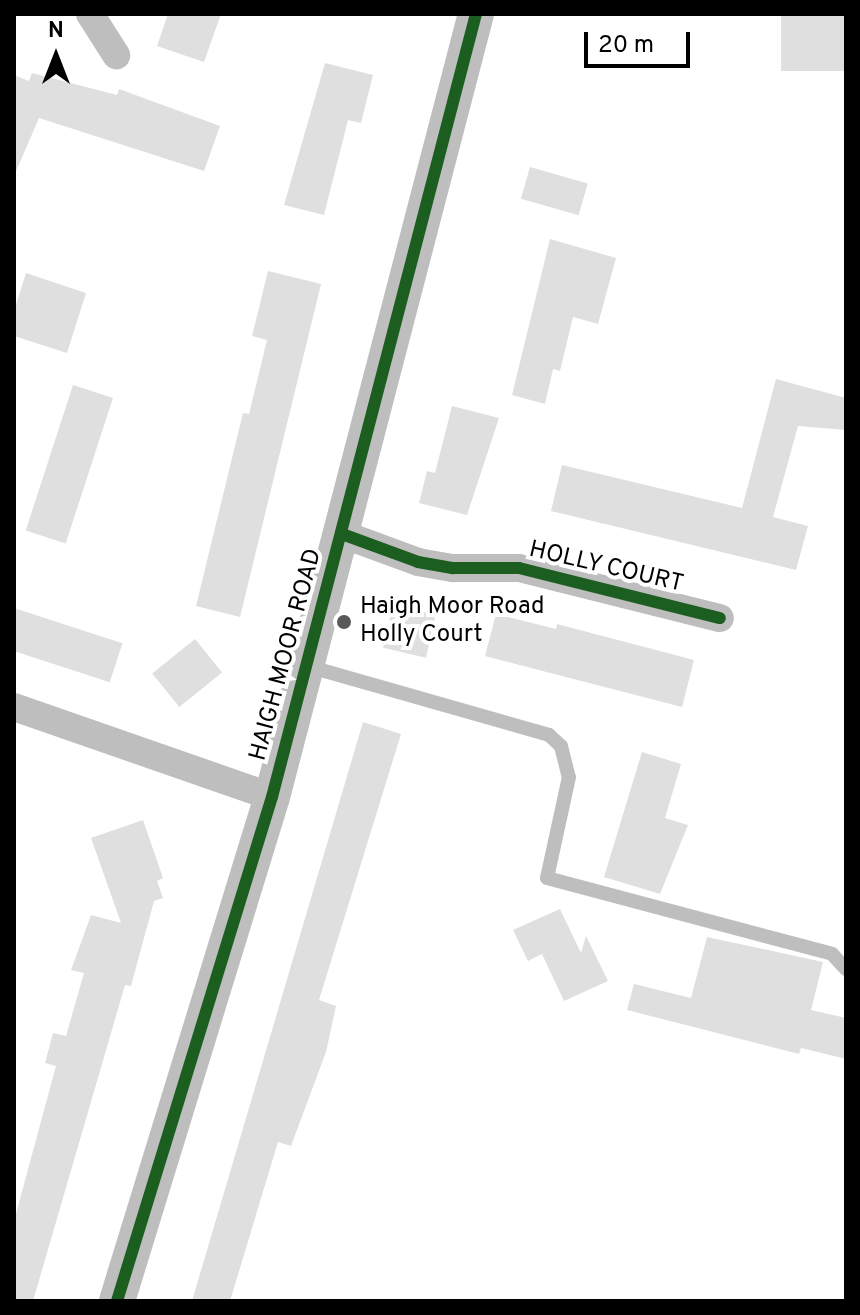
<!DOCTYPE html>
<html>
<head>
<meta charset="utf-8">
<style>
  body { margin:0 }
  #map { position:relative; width:860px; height:1315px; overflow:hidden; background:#fff; font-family:Overpass,sans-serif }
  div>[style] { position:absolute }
  .building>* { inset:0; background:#dfdfdf; transform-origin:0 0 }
  .service>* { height:14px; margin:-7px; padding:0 7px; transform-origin:7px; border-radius:7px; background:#bebebe }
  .minor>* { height:28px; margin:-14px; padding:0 14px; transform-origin:14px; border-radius:14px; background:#bebebe }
  .tertiary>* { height:36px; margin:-18px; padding:0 18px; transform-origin:18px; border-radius:18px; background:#bebebe }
  .cycleway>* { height:12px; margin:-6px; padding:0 6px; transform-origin:6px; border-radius:6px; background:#1b5e20 }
  .dots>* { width:22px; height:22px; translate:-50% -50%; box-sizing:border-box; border:4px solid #fff; border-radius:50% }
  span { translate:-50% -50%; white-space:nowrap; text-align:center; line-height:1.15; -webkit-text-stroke:8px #fff; paint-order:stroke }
  .street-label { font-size:24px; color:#000 }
  .poi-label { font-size:24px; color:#000 }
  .left { translate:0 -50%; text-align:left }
  .frame { position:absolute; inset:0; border:16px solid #000; pointer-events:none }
  .north { position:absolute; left:16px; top:16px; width:80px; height:80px; -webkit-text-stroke:6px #fff; paint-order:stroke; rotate:0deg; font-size:22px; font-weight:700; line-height:32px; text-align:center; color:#000 }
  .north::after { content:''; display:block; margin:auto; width:28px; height:36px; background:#000; clip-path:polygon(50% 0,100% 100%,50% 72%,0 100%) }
  .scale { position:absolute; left:584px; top:32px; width:106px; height:36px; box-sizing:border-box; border:4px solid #000; border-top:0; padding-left:10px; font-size:24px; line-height:28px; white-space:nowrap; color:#000; -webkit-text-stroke:6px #fff; paint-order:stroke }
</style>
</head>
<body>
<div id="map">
  <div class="building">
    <i style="clip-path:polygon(168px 14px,221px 14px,204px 62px,157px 46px)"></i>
    <i style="left:781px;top:14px;width:65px;height:57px"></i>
    <i style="clip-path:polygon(325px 63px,373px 75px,361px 123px,348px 120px,324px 215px,284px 205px)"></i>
    <i style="clip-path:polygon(32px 73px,117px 95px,119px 89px,220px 126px,204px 171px,39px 118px,14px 176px,14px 75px,29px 81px)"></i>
    <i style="left:530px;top:167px;width:60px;height:33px;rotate:16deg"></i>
    <i style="clip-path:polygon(550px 239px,616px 258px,598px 324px,573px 317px,560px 371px,553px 369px,545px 404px,512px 395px)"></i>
    <i style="clip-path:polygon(268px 271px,321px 284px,240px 617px,196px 606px,243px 413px,249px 414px,267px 340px,252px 336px)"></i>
    <i style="clip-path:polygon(26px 273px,86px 293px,67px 353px,14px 336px,14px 311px)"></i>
    <i style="clip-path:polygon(776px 379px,846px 398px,846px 430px,798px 426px,773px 517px,808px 526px,796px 570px,551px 511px,562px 465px,742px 508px)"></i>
    <i style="left:73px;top:385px;width:42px;height:153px;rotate:18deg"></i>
    <i style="clip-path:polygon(452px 406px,499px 418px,467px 515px,419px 503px,427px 471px,435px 473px)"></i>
    <i style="left:393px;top:605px;width:44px;height:44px;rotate:13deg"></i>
    <i style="left:14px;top:608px;width:114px;height:41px;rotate:18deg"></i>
    <i style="clip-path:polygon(496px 614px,556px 629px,557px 624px,694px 660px,682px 707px,485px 656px)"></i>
    <i style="left:195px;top:639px;width:43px;height:55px;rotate:51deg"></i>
    <i style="clip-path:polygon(363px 722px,401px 734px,319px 1000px,336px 1006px,326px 1052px,291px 1146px,278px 1142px,230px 1301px,192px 1301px)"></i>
    <i style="clip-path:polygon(642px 752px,681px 764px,665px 818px,688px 825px,660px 894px,604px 877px)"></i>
    <i style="clip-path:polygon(143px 820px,163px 878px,157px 881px,163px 898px,154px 901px,131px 986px,125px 985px,33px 1301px,14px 1301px,14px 1221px,56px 1066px,45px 1063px,53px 1033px,66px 1036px,84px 973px,71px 970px,91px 915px,121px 923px,91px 838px)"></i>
    <i style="clip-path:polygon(560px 909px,581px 953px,586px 936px,608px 981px,564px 1001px,542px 954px,528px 961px,513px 930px)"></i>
    <i style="clip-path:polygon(707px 937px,823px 962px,811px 1010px,846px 1018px,846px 1059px,801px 1048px,799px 1054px,627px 1010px,634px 984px,691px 998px)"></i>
  </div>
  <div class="service">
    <i style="left:307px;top:666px;width:252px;rotate:15.9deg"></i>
    <i style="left:549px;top:735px;width:16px;rotate:43deg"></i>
    <i style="left:561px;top:746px;width:32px;rotate:76deg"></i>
    <i style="left:569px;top:777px;width:103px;rotate:102.3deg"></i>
    <i style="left:547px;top:878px;width:295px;rotate:14.9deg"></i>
    <i style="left:832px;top:954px;width:21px;rotate:47deg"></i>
  </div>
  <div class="minor">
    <i style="left:90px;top:14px;width:49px;rotate:57.6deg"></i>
    <i style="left:342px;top:534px;width:81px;rotate:20.2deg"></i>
    <i style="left:418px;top:562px;width:36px;rotate:10deg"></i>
    <i style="left:453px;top:568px;width:66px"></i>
    <i style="left:519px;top:568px;width:207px;rotate:14deg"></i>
    <i style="left:14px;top:707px;width:273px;rotate:19.2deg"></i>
  </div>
  <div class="tertiary">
    <i style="left:117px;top:1301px;width:527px;rotate:-72.91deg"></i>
    <i style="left:272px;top:797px;width:809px;rotate:-75.4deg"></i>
  </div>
  <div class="cycleway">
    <i style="left:342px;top:534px;width:81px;rotate:20.2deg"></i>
    <i style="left:418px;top:562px;width:36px;rotate:10deg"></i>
    <i style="left:453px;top:568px;width:66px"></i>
    <i style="left:519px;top:568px;width:207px;rotate:14deg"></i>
    <i style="left:117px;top:1301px;width:527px;rotate:-72.91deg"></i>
    <i style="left:272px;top:797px;width:809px;rotate:-75.4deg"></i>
  </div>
  <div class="dots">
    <i style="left:344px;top:622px;background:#595959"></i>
  </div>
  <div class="street-label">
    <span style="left:606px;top:568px;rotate:13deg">HOLLY COURT</span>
    <span style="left:287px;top:655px;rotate:-75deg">HAIGH MOOR ROAD</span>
  </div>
  <div class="poi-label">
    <span class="left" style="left:360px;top:622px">Haigh Moor Road<br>Holly Court</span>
  </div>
  <div class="frame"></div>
  <div class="north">N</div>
  <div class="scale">20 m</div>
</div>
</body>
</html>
